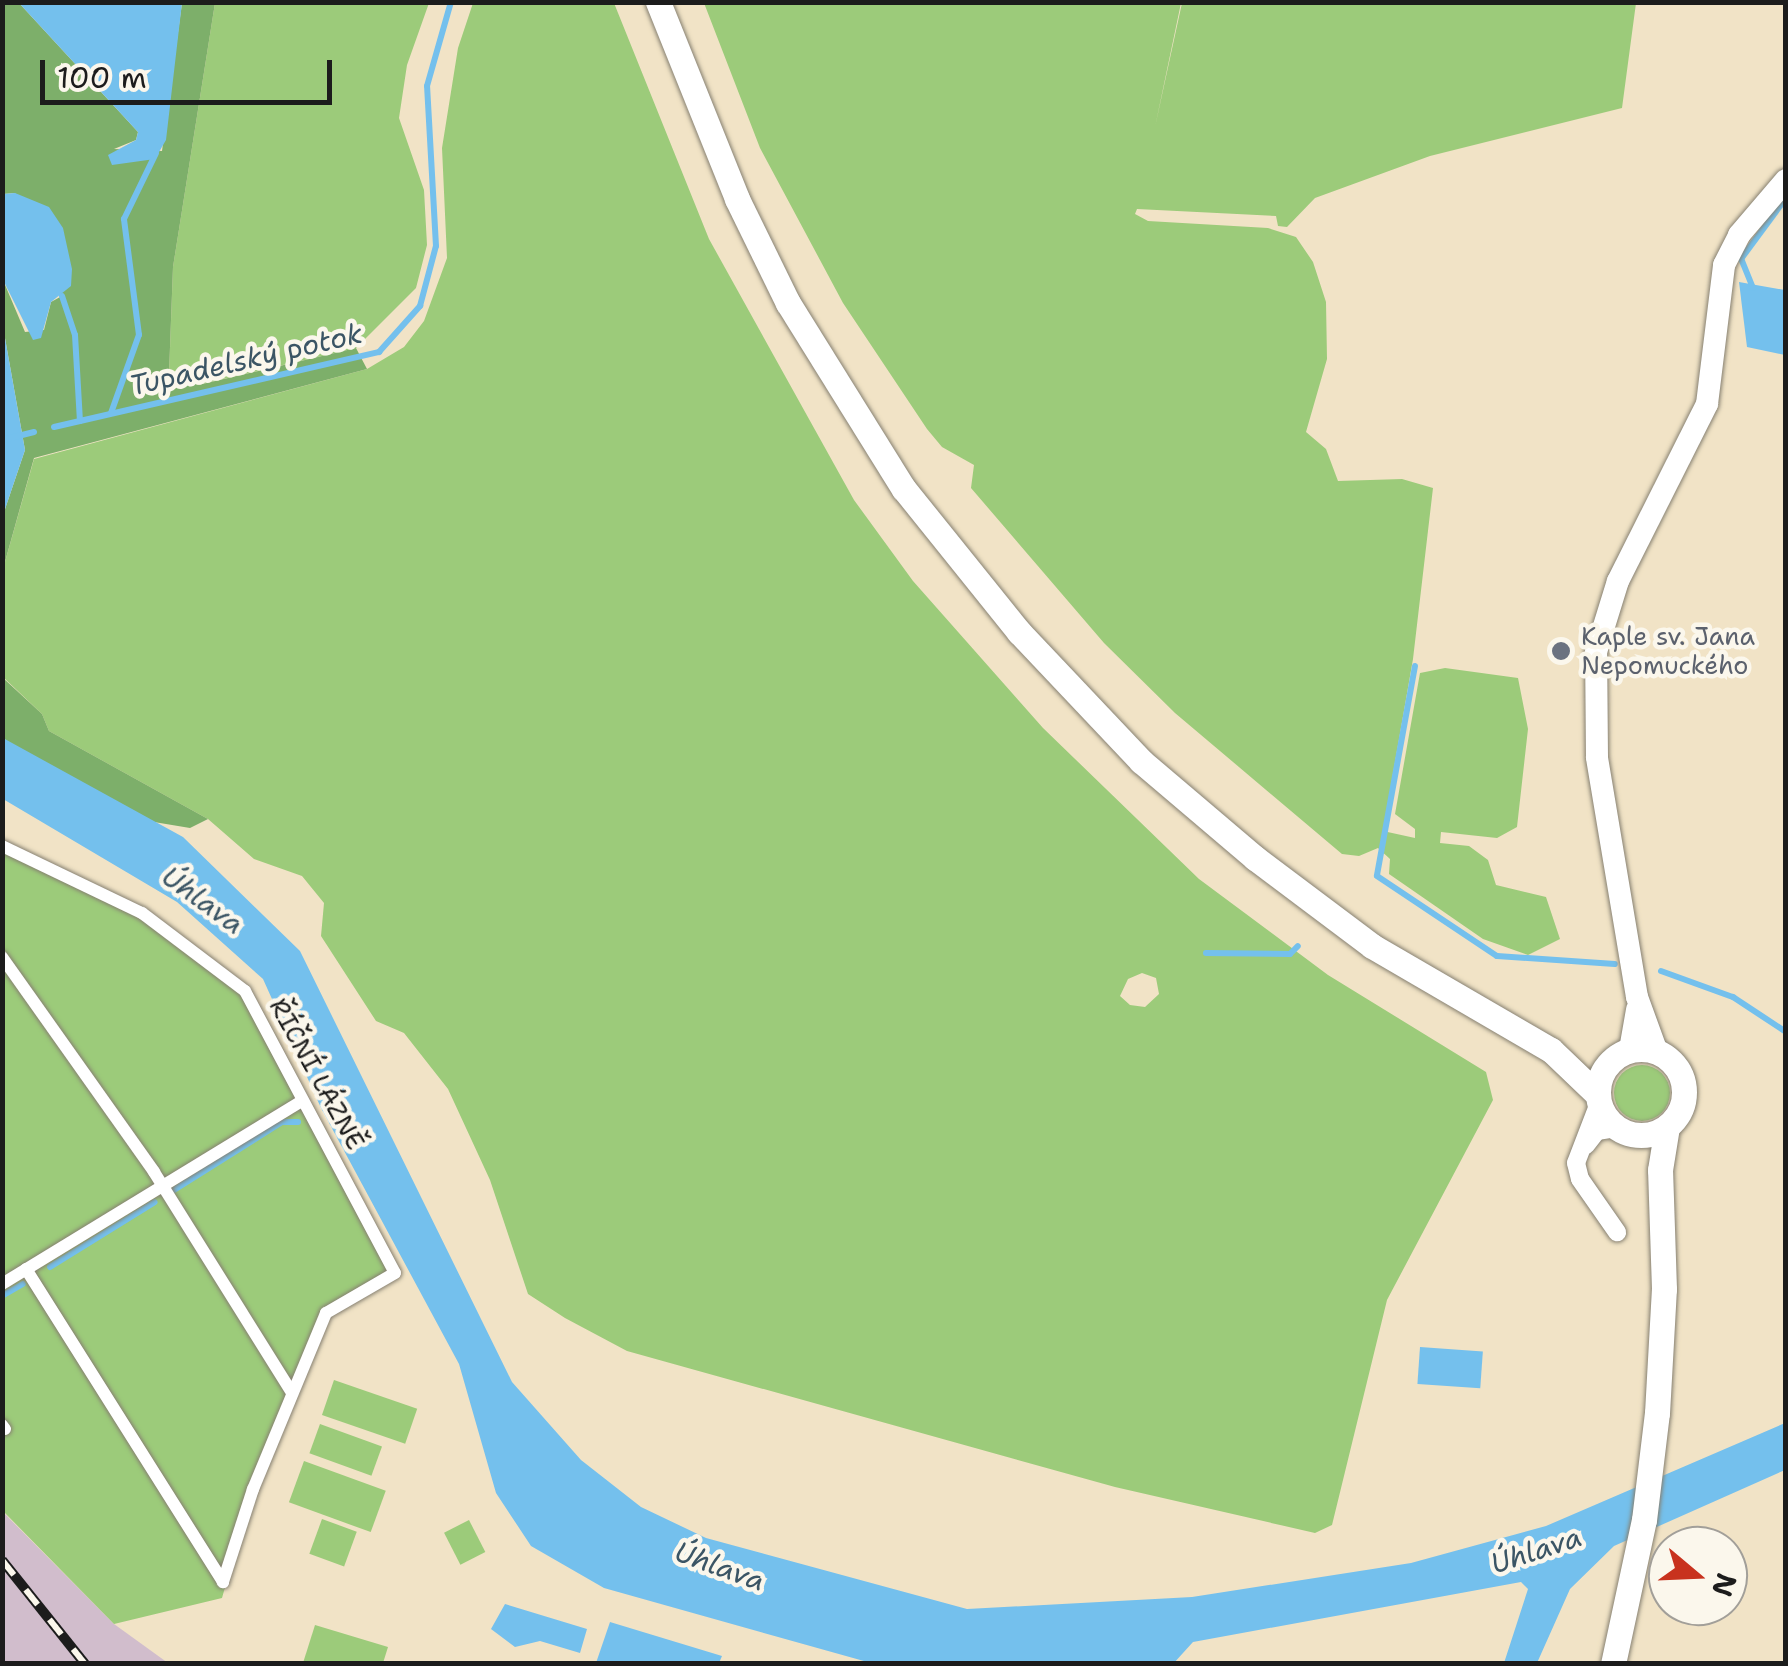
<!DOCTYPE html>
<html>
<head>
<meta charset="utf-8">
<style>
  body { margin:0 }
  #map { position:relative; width:1788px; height:1666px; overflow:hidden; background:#f1e3c6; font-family:"Shantell Sans",sans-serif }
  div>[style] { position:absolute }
  .industrial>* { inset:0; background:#d1bdcc }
  .green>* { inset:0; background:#9ccb7a; transform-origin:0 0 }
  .round { border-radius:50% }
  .forest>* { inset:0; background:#7daf6a }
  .water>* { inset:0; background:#74c0ed; transform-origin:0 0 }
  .stream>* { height:6px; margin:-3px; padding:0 3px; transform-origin:3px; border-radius:3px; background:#74c0ed }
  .roads { filter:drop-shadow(0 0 2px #868071) drop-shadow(0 0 2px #868071) }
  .pedestrian>* { height:12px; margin:-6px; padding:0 6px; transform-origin:6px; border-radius:6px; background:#fff }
  .minor>* { height:18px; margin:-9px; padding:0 9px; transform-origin:9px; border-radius:9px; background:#fff }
  .tertiary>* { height:22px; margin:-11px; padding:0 11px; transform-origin:11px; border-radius:11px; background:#fff }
  .secondary>* { height:25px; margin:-12.5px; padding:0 12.5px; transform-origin:12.5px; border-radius:12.5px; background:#fff }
  .secondary>.ring { margin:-12.5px; padding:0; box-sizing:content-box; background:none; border:25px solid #fff; border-radius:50% }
  .rail>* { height:10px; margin-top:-5px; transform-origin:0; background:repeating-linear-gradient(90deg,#fbf7ec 0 19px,#1c1c1c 0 38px); box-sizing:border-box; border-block:2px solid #1c1c1c }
  .dots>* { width:28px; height:28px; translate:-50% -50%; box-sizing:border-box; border:5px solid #fbf7ec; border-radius:50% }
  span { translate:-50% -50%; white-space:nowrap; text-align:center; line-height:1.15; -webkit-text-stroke:9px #fbf7ec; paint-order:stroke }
  .worship-label { font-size:25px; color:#5b616d }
  .left { translate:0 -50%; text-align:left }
  .street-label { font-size:25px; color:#1c1c1c }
  .water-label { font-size:28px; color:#3b5565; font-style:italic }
  .frame { position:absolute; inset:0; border:5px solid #1c1c1c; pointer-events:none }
  .north { position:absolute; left:1648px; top:1526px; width:100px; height:100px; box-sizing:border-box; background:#fbf7ec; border:2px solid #a29f99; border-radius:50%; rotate:109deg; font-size:28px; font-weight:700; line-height:40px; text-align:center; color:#1c1c1c }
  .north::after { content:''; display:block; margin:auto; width:35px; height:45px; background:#c8321e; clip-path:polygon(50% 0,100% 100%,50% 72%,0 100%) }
  .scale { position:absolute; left:40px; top:60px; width:292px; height:45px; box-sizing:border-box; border:5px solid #1c1c1c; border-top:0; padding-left:12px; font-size:30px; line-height:35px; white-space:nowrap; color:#1c1c1c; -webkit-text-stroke:8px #fbf7ec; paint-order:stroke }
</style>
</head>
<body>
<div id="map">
  <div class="industrial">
    <i style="clip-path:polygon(2px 1511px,114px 1624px,168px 1663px,3px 1663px)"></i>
  </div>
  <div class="green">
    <i style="clip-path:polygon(215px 3px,429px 3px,407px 65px,399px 118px,424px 190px,427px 245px,416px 288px,356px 348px,197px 385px,169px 375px,173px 267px)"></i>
    <i style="clip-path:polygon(evenodd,473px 3px,614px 3px,709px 239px,854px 500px,913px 581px,1043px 728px,1199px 879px,1328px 975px,1486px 1072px,1493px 1100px,1387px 1300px,1332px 1525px,1315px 1533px,1115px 1487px,627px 1351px,565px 1318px,528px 1294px,490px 1180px,448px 1089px,404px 1033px,376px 1021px,321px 936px,324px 903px,302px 876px,254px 859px,208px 819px,49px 731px,42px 714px,3px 677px,3px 569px,34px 459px,367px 369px,404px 347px,424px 321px,447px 258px,442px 148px,458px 48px,473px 3px,1142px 973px,1156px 978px,1159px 994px,1145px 1007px,1130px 1005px,1120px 996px,1128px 979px,1142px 973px)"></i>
    <i style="clip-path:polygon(704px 3px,1181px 3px,1155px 127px,1182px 3px,1636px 3px,1622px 108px,1430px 156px,1315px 198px,1287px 227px,1278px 226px,1276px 216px,1137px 209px,1135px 214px,1148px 221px,1268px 228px,1296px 237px,1313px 262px,1326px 302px,1327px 359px,1306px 432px,1326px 449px,1338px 481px,1402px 479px,1433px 488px,1413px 659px,1383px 831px,1415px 838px,1415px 829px,1395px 814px,1420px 673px,1445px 668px,1518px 678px,1528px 729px,1517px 827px,1497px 838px,1441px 832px,1440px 843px,1469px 846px,1488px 860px,1496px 885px,1546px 897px,1560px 939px,1528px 955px,1483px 939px,1389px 874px,1390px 859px,1378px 848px,1359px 856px,1342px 854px,1175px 713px,1104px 643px,971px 488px,974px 465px,942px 447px,927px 429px,843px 303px,760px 148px)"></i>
    <i style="clip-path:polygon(2px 846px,142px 913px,245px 991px,395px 1273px,326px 1313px,253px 1489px,222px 1598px,114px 1624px,3px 1511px)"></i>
    <i class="round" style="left:1614px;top:1065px;width:56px;height:56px"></i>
    <i style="left:334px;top:1380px;width:88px;height:37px;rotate:19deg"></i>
    <i style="left:320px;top:1424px;width:66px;height:31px;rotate:20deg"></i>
    <i style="left:304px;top:1461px;width:87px;height:44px;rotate:20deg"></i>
    <i style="left:322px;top:1519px;width:37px;height:37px;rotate:20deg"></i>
    <i style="left:469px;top:1520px;width:36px;height:28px;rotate:63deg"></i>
    <i style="clip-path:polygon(315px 1625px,388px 1647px,383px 1663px,303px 1663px)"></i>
  </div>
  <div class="forest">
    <i style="clip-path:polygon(3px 3px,19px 3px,138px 132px,136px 140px,114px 149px,162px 151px,182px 3px,215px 3px,173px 267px,169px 374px,198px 385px,356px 348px,367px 369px,34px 458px,3px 569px,3px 515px,25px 450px,3px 327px,3px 280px,25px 332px,44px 330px,51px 302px,62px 296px,15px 193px,3px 194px)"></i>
    <i style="clip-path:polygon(2px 677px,42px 714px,49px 731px,208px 819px,190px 828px,154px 822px,30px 758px,3px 738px)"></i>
  </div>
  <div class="water">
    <i style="clip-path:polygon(19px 3px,182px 3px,166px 140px,155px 159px,112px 165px,108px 155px,136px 140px,138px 132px)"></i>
    <i style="clip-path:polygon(15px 193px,49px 207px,63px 228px,72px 269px,71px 286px,51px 302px,41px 338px,33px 340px,3px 280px,3px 194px)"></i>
    <i style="clip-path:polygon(1739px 282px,1785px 290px,1785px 355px,1747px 347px)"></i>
    <i style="clip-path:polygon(3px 327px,25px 450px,3px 515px,2px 327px)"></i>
    <i style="clip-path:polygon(3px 738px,183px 837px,300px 951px,512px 1382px,581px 1460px,641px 1507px,706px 1538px,967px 1609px,1192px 1597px,1411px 1563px,1546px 1526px,1785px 1423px,1785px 1470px,1614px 1546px,1570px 1589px,1537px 1663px,1504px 1663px,1528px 1589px,1521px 1582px,1193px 1642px,1173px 1664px,871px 1663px,604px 1588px,531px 1546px,496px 1493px,459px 1364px,321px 1108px,263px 979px,177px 902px,3px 799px)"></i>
    <i style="left:1420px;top:1347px;width:63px;height:37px;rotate:4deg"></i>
    <i style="clip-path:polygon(505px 1604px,587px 1629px,580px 1653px,540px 1641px,515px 1647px,491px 1629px)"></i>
    <i style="clip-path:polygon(610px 1622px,722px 1656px,719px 1663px,596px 1663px)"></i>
  </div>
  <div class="stream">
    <i style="left:1753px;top:288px;width:31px;rotate:-112deg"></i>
    <i style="left:1741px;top:259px;width:76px;rotate:-53.6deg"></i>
    <i style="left:62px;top:296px;width:41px;rotate:71.6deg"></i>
    <i style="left:75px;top:335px;width:86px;rotate:86.7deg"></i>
    <i style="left:111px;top:413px;width:83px;rotate:-70.3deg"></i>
    <i style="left:139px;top:335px;width:117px;rotate:-97.4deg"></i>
    <i style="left:124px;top:219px;width:73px;rotate:-64.1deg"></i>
    <i style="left:54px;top:427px;width:334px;rotate:-13deg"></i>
    <i style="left:379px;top:352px;width:62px;rotate:-48.3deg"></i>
    <i style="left:420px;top:306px;width:62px;rotate:-75.1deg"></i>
    <i style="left:436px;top:246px;width:160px;rotate:-93.2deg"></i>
    <i style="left:427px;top:86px;width:87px;rotate:-74.1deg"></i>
    <i style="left:2px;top:440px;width:33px;rotate:-14deg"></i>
    <i style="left:1415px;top:666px;width:213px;rotate:100.3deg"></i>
    <i style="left:1377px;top:876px;width:144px;rotate:33.7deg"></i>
    <i style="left:1497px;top:956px;width:118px;rotate:3.9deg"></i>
    <i style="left:1206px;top:953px;width:84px;rotate:0.7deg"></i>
    <i style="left:1290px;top:954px;width:11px;rotate:-45deg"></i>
    <i style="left:1661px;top:971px;width:77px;rotate:19.9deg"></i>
    <i style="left:1733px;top:997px;width:64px;rotate:33.4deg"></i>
    <i style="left:174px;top:1190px;width:128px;rotate:-32.2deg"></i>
    <i style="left:282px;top:1122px;width:16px"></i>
    <i style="left:50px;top:1267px;width:123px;rotate:-31.8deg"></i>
    <i style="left:2px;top:1296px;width:24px;rotate:-30deg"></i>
  </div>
  <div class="roads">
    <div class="pedestrian">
      <i style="left:2px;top:846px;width:155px;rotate:25.6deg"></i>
      <i style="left:142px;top:913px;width:129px;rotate:37.1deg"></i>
      <i style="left:245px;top:991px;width:319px;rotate:62deg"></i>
      <i style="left:395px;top:1273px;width:80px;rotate:149.9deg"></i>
      <i style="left:326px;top:1313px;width:191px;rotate:112.5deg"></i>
      <i style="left:253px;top:1489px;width:98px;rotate:107.9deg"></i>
      <i style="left:2px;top:957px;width:263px;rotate:54.7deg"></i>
      <i style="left:154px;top:1172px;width:258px;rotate:58deg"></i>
      <i style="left:26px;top:1269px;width:370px;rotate:57.8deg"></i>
      <i style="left:2px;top:1284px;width:351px;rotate:-31.4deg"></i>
      <i style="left:2px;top:1425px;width:5px;rotate:53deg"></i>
    </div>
    <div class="minor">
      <i style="left:1599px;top:1103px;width:64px;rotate:111deg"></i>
      <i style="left:1576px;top:1163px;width:16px;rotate:76deg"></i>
      <i style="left:1580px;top:1179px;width:65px;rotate:55.1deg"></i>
      <i style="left:1586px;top:1145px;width:18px;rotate:-52deg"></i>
      <i style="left:1597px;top:1131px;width:19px;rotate:-9deg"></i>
    </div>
    <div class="tertiary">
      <i style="left:1630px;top:1050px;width:41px;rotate:-80.1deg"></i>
      <i style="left:1657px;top:1052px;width:59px;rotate:-110deg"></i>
      <i style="left:1637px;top:997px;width:243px;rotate:-99.5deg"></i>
      <i style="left:1597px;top:757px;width:105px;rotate:-90.5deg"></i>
      <i style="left:1596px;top:652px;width:74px;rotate:-72.8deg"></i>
      <i style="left:1618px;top:581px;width:198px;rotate:-63.3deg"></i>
      <i style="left:1707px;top:404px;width:140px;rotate:-83deg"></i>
      <i style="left:1724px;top:265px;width:34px;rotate:-63deg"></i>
      <i style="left:1739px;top:235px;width:72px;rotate:-49.5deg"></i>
    </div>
    <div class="secondary">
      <i style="left:658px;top:2px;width:212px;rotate:68.1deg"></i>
      <i style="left:737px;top:199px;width:116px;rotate:63.9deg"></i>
      <i style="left:788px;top:303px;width:219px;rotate:58.1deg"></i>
      <i style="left:904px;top:489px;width:184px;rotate:51.2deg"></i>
      <i style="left:1019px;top:632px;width:178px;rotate:46.6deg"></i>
      <i style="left:1141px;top:761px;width:150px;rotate:40.4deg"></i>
      <i style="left:1255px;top:858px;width:146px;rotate:36.9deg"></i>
      <i style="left:1372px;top:946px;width:207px;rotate:30.2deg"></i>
      <i style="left:1551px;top:1050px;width:64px;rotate:43.7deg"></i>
      <i class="ring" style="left:1598px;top:1049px;width:61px;height:61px"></i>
      <i style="left:1613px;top:1664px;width:147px;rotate:-77.9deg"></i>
      <i style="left:1644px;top:1520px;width:108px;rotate:-83.1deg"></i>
      <i style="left:1657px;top:1413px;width:124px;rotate:-86.8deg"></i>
      <i style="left:1664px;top:1289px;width:119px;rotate:-91.9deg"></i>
      <i style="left:1660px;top:1170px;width:44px;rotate:-80.8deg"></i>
    </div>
  </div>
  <div class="rail">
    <i style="left:2px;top:1560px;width:133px;rotate:51.4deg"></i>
  </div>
  <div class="dots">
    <i style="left:1561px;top:651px;background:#6b7280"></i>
  </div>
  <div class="worship-label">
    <span class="left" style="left:1581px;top:651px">Kaple sv. Jana<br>Nepomuckého</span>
  </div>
  <div class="street-label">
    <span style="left:317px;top:1074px;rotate:61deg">ŘÍČNÍ LÁZNĚ</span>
  </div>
  <div class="water-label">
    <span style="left:246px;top:359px;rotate:-13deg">Tupadelský potok</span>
    <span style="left:203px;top:900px;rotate:36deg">Úhlava</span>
    <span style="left:1536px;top:1550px;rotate:-18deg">Úhlava</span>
    <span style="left:720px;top:1566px;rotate:20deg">Úhlava</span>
  </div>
  <div class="frame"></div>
  <div class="north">N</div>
  <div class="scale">100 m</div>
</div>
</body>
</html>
